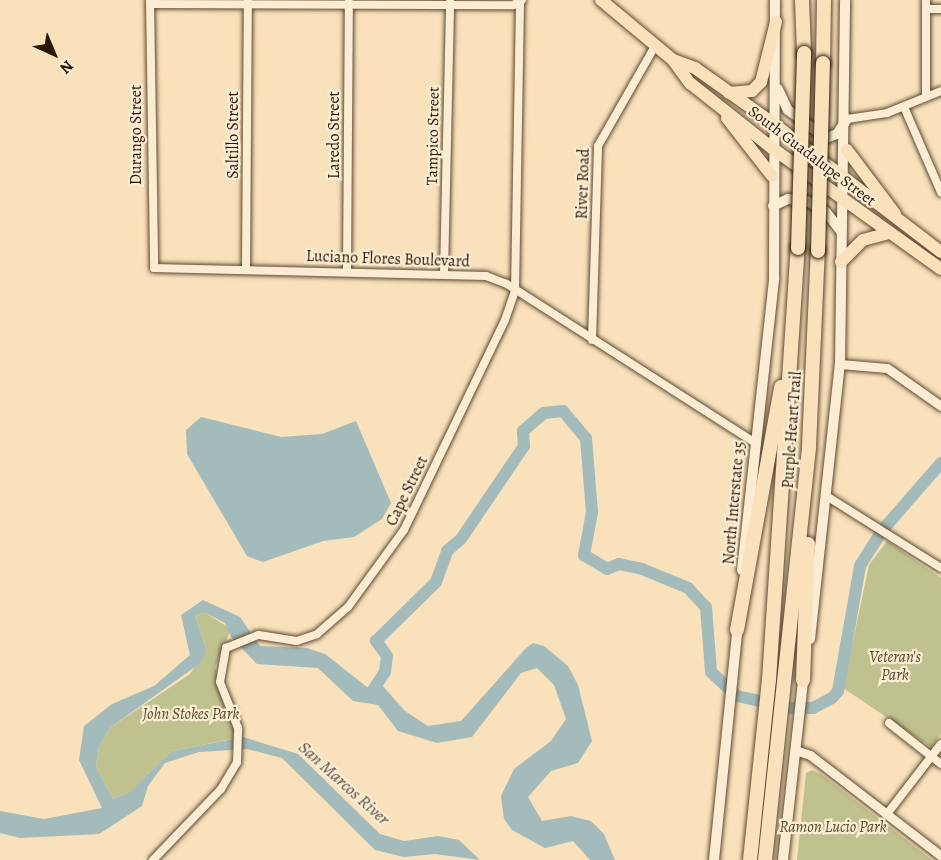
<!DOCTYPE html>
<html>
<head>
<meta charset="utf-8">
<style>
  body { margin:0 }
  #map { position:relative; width:941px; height:860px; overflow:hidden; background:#f9e1bb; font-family:Alegreya,serif }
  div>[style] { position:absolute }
  .green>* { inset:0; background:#bfc28f }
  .water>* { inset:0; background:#a3bbbb }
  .river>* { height:12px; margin:-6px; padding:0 6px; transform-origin:6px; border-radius:6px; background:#a3bbbb }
  .roads { filter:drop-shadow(0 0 2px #5e4a33) drop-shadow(0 0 2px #5e4a33) }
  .minor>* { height:8px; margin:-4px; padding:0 4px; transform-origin:4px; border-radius:4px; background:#fbecd3 }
  .tertiary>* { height:9px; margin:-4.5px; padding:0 4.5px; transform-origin:4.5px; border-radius:4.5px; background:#fbecd3 }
  .secondary>* { height:10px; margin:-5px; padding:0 5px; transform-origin:5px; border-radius:5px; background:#fbecd3 }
  .primary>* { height:12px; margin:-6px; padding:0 6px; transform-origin:6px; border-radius:6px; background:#f9e1bb }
  .motorway>* { height:14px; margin:-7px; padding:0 7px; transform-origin:7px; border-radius:7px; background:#f9e1bb }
  .bridges { filter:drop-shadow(0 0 2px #2a1806) drop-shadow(0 0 2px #2a1806) }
  .motorway-bridge>* { height:14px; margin:-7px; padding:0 7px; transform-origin:7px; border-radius:7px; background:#f9e1bb }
  span { translate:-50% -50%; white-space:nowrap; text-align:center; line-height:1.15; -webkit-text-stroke:4.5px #fbecd3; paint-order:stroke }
  .street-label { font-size:16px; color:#2a1806 }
  .park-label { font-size:16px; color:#574b2f; font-style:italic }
  .water-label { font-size:18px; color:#545145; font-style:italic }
  .north { position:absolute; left:24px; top:24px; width:60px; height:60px; -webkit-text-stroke:4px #fbecd3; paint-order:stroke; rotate:136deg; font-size:16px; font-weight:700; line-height:24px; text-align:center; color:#2a1806 }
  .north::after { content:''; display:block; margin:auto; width:21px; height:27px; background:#2a1806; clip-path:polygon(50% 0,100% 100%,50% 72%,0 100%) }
</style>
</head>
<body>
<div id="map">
  <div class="green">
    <i style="clip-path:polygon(887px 541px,941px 578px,941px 734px,931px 747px,843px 688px,869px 565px)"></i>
    <i style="clip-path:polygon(204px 612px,231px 629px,215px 667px,236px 738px,172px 751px,128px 793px,113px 799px,96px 767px,99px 746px,111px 727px,190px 674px,206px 649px,195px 616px)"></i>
    <i style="clip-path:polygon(812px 770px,821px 774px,932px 860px,797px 860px,806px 773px)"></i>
  </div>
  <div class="water">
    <i style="clip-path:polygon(201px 417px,281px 437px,322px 434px,356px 421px,391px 503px,382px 519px,354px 537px,323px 541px,263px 562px,247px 556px,187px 454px,186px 430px)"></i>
    <i style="clip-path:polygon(203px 600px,240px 617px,260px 646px,307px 648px,325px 654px,367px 687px,382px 685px,405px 711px,428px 726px,461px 721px,526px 648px,533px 643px,544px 646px,568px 666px,578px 685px,592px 741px,578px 763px,551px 771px,528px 797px,542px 821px,571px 816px,591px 821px,604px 834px,615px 860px,590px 860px,573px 841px,545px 848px,512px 830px,504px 819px,501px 796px,514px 769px,551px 741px,566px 719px,554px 685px,537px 668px,521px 673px,472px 737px,437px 743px,398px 731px,378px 705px,353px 701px,318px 668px,257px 664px,231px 637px,225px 623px,204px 612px,195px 616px,206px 649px,202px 662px,111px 727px,99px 746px,96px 767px,113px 799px,128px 793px,172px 751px,243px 737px,298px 754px,380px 834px,404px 841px,438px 836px,459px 840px,480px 860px,435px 854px,404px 857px,375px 850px,282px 758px,247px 749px,199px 752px,165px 763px,148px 786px,142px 806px,99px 834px,20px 838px,0 833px,0 811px,44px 819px,102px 808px,79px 760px,84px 726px,112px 704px,154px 686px,190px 655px,181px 615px)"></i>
  </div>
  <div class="river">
    <i style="left:886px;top:526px;width:84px;rotate:-48.9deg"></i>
    <i style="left:370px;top:695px;width:27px;rotate:-57deg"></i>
    <i style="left:385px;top:672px;width:16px;rotate:-83deg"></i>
    <i style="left:387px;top:656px;width:19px;rotate:-126deg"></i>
    <i style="left:376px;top:641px;width:84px;rotate:-44.5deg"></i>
    <i style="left:436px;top:582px;width:33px;rotate:-70deg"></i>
    <i style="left:447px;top:551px;width:18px;rotate:-41deg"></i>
    <i style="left:461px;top:539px;width:112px;rotate:-55.9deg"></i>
    <i style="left:524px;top:446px;width:15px;rotate:-94deg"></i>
    <i style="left:523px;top:431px;width:28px;rotate:-41deg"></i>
    <i style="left:544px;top:413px;width:19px;rotate:-6deg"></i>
    <i style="left:563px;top:411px;width:35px;rotate:50deg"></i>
    <i style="left:586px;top:438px;width:74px;rotate:85.4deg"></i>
    <i style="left:592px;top:512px;width:44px;rotate:100.5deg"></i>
    <i style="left:584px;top:555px;width:27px;rotate:31deg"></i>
    <i style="left:607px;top:569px;width:13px;rotate:-23deg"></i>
    <i style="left:619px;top:564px;width:24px;rotate:12deg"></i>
    <i style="left:642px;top:569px;width:50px;rotate:22.4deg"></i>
    <i style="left:688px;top:588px;width:26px;rotate:47deg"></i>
    <i style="left:706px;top:607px;width:65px;rotate:85.6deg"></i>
    <i style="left:711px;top:672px;width:35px;rotate:43deg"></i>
    <i style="left:737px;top:696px;width:56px;rotate:12.3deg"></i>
    <i style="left:792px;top:708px;width:21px"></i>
    <i style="left:813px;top:708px;width:21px;rotate:-28deg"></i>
    <i style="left:832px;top:698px;width:9px;rotate:-49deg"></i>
    <i style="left:838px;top:691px;width:127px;rotate:-80deg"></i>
    <i style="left:860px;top:566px;width:38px;rotate:-58deg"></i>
  </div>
  <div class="roads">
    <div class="minor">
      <i style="left:150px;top:0;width:268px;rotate:89.1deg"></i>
      <i style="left:154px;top:268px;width:332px;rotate:1.4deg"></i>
      <i style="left:486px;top:276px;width:22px;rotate:21deg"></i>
      <i style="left:507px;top:284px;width:293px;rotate:32.6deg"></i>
      <i style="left:926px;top:0;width:96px;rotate:90deg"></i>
      <i style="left:150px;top:4px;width:363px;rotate:0.2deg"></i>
      <i style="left:513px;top:5px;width:10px;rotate:-29deg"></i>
      <i style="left:926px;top:9px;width:15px"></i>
      <i style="left:904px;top:107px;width:93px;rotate:66.5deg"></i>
      <i style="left:847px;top:119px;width:40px;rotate:-8.5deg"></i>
      <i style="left:887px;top:113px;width:58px;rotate:-22.2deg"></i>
      <i style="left:246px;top:270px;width:270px;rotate:-89.6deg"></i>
      <i style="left:347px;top:271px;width:271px;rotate:-89.6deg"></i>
      <i style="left:444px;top:273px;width:272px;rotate:-88.7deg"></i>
      <i style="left:592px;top:340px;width:194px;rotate:-88.2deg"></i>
      <i style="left:598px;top:146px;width:115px;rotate:-60.3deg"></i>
      <i style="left:828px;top:497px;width:133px;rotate:32.1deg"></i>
      <i style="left:889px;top:723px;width:66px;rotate:38.3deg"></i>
      <i style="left:887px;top:814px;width:88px;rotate:-52.4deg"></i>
      <i style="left:153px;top:860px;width:98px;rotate:-46.2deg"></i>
      <i style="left:221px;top:789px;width:31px;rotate:-59deg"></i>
      <i style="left:237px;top:762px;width:34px;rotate:-88deg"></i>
      <i style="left:238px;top:728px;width:49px;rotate:-111.4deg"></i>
      <i style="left:220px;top:682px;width:35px;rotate:-80deg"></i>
      <i style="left:226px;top:648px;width:35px;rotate:-22deg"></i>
      <i style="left:259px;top:635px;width:38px;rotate:9deg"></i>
      <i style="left:297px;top:641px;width:21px;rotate:-19deg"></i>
      <i style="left:317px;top:634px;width:41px;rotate:-41.1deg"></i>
      <i style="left:348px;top:607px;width:95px;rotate:-54deg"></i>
      <i style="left:404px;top:530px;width:233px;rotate:-64.3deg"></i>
      <i style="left:505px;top:320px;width:31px;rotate:-71deg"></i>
      <i style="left:515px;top:291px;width:291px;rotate:-89deg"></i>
    </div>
    <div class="tertiary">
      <i style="left:840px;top:364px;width:47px;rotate:4.9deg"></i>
      <i style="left:887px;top:368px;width:66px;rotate:35.1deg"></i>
      <i style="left:795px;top:750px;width:16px;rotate:18deg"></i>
      <i style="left:810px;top:755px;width:165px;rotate:37.6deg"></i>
    </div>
    <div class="secondary">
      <i style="left:778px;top:89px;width:23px;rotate:65deg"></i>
      <i style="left:788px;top:110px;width:47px;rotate:36.4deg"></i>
      <i style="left:826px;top:138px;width:12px;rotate:-20deg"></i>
      <i style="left:837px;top:134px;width:18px;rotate:-56deg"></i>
      <i style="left:773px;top:206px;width:17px;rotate:-25deg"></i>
      <i style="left:788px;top:199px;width:19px;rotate:6deg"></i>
      <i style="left:807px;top:201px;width:22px;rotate:30deg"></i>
      <i style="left:826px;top:212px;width:24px;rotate:52deg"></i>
      <i style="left:742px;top:570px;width:294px;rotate:-83.7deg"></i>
      <i style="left:774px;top:278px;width:278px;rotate:-89.8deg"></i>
      <i style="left:810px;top:639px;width:277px;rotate:-83.8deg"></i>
      <i style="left:840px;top:364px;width:364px;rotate:-89.2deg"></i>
      <i style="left:714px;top:860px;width:236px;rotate:-84.2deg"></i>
      <i style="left:783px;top:860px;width:188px;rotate:-83.6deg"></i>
    </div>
    <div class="primary">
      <i style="left:601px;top:0;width:94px;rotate:39.8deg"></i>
      <i style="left:673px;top:60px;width:29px;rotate:54deg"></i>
      <i style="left:690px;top:83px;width:105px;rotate:38.4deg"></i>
      <i style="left:772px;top:148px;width:208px;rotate:35.6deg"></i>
      <i style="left:673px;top:60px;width:23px;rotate:20deg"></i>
      <i style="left:695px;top:68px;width:97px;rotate:35.3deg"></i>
      <i style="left:774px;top:124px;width:210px;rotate:37.5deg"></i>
      <i style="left:729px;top:93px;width:23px;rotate:-5deg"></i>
      <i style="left:752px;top:91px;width:13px;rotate:-45deg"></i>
      <i style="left:761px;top:82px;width:62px;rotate:-76deg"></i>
      <i style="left:727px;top:118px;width:73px;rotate:52.2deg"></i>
      <i style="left:847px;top:150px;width:80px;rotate:53.1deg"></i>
      <i style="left:841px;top:262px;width:31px;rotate:-45deg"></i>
      <i style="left:863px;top:240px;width:27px;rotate:-15deg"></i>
    </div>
    <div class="motorway">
      <i style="left:802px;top:0;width:53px;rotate:87.8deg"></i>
      <i style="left:823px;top:63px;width:63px;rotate:-89.1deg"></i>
      <i style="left:737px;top:630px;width:247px;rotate:-79.7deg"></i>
      <i style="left:803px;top:680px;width:136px;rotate:-87.9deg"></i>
      <i style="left:750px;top:860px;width:181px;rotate:-84deg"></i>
      <i style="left:769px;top:680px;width:433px;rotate:-86.2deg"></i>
      <i style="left:765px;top:860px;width:416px;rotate:-83.9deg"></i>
      <i style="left:809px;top:446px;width:195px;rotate:-87.4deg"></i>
    </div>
  </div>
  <div class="bridges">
    <div class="motorway-bridge">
      <i style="left:798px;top:248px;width:195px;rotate:-88.2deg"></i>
      <i style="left:818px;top:251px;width:188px;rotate:-88.5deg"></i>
    </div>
  </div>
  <div class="street-label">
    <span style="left:136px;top:135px;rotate:-90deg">Durango Street</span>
    <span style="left:233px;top:135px;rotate:-90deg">Saltillo Street</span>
    <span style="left:334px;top:135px;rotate:-90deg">Laredo Street</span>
    <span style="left:433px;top:136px;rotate:-89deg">Tampico Street</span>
    <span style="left:812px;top:156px;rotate:37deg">South Guadalupe Street</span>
    <span style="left:583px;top:184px;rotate:-88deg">River Road</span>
    <span style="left:388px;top:259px;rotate:2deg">Luciano Flores Boulevard</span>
    <span style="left:792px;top:430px;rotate:-86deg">Purple Heart Trail</span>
    <span style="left:407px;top:491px;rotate:-64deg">Cape Street</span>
    <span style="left:734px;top:503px;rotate:-85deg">North Interstate 35</span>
  </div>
  <div class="park-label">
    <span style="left:895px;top:666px">Veteran's<br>Park</span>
    <span style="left:191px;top:714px">John Stokes Park</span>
    <span style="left:833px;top:827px">Ramon Lucio Park</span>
  </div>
  <div class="water-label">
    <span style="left:344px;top:783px;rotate:42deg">San Marcos River</span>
  </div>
  <div class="north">N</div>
</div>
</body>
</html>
